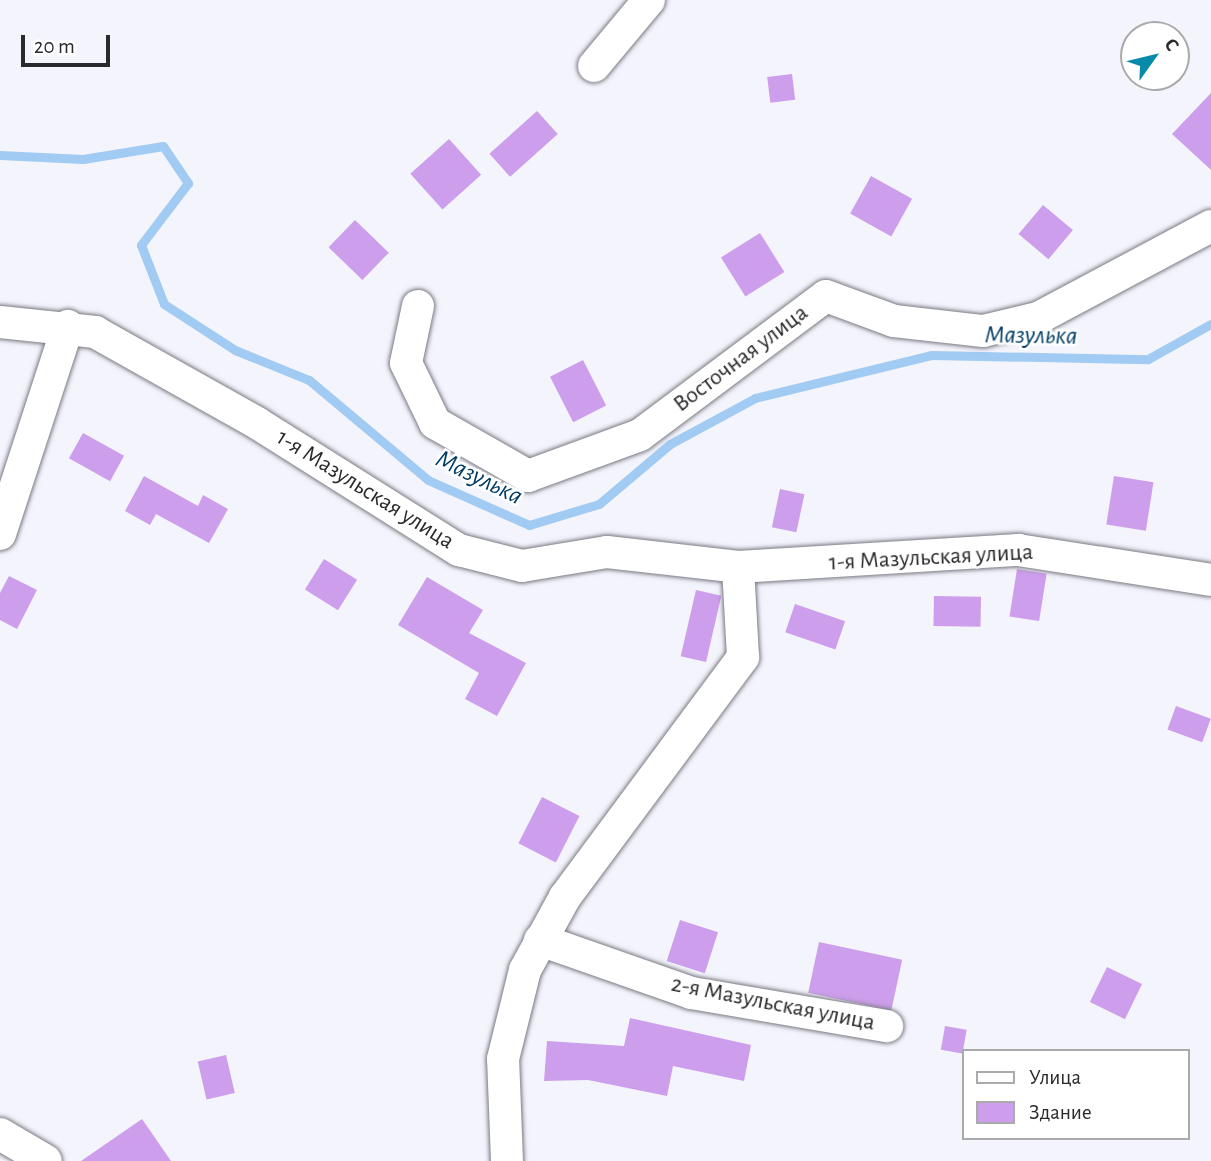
<!DOCTYPE html>
<html>
<head>
<meta charset="utf-8">
<style>
  body { margin:0 }
  #map { position:relative; width:1211px; height:1161px; overflow:hidden; background:#f4f4fd; font-family:"Alegreya Sans",sans-serif }
  div>[style] { position:absolute }
  .stream>* { height:9px; margin:-4.5px; padding:0 4.5px; transform-origin:4.5px; border-radius:4.5px; background:#a1cbf2 }
  .building>* { inset:0; background:#cc9eeb; transform-origin:0 0 }
  .roads { filter:drop-shadow(0 0 2px #7a7a82) drop-shadow(0 0 2px #7a7a82) }
  .minor>* { height:32px; margin:-16px; padding:0 16px; transform-origin:16px; border-radius:16px; background:#fff }
  span { translate:-50% -50%; white-space:nowrap; text-align:center; line-height:1.15; -webkit-text-stroke:5px #fff; paint-order:stroke }
  .street-label { font-size:24px; color:#2a2a2d }
  .water-label { font-size:26px; color:#003c64; font-style:italic }
  .legend { position:absolute; left:962px; top:1049px; width:228px; height:91px; box-sizing:border-box; background:#fff; border:2px solid #aaaaab; margin:0; padding:9px 12px; list-style:none; font-size:21px; color:#2a2a2d }
  .legend li { display:flex; align-items:center; gap:14px; height:35px }
  .legend b { width:35px; border:2px solid #aaaaab }
  .north { position:absolute; left:1120px; top:21px; width:70px; height:70px; box-sizing:border-box; background:#fff; border:2px solid #aaaaab; border-radius:50%; rotate:56deg; font-size:19px; font-weight:700; line-height:28px; text-align:center; color:#2a2a2d }
  .north::after { content:''; display:block; margin:auto; width:24px; height:32px; background:#088bab; clip-path:polygon(50% 0,100% 100%,50% 72%,0 100%) }
  .scale { position:absolute; left:21px; top:35px; width:89px; height:32px; box-sizing:border-box; border:4px solid #2a2a2d; border-top:0; padding-left:9px; font-size:21px; line-height:24px; white-space:nowrap; color:#2a2a2d; -webkit-text-stroke:5px #fff; paint-order:stroke }
</style>
</head>
<body>
<div id="map">
  <div class="stream">
    <i style="left:0;top:155px;width:83px;rotate:2.8deg"></i>
    <i style="left:83px;top:159px;width:81px;rotate:-9.2deg"></i>
    <i style="left:163px;top:146px;width:45px;rotate:56deg"></i>
    <i style="left:188px;top:183px;width:78px;rotate:127.2deg"></i>
    <i style="left:141px;top:245px;width:63px;rotate:68.7deg"></i>
    <i style="left:164px;top:304px;width:85px;rotate:32.9deg"></i>
    <i style="left:235px;top:350px;width:80px;rotate:22.1deg"></i>
    <i style="left:309px;top:380px;width:155px;rotate:40deg"></i>
    <i style="left:428px;top:480px;width:111px;rotate:24deg"></i>
    <i style="left:529px;top:525px;width:73px;rotate:-16.7deg"></i>
    <i style="left:599px;top:504px;width:93px;rotate:-40.2deg"></i>
    <i style="left:670px;top:444px;width:97px;rotate:-28.4deg"></i>
    <i style="left:755px;top:398px;width:181px;rotate:-13.7deg"></i>
    <i style="left:931px;top:355px;width:217px;rotate:1.1deg"></i>
    <i style="left:1148px;top:359px;width:72px;rotate:-29.1deg"></i>
  </div>
  <div class="building">
    <i style="left:792px;top:74px;width:26px;height:25px;rotate:83deg"></i>
    <i style="clip-path:polygon(1211px 93px,1211px 170px,1172px 134px)"></i>
    <i style="left:537px;top:111px;width:31px;height:64px;rotate:48deg"></i>
    <i style="left:449px;top:139px;width:48px;height:52px;rotate:48deg"></i>
    <i style="left:871px;top:176px;width:47px;height:43px;rotate:29deg"></i>
    <i style="left:1043px;top:205px;width:39px;height:38px;rotate:40deg"></i>
    <i style="left:355px;top:220px;width:47px;height:38px;rotate:44deg"></i>
    <i style="left:760px;top:233px;width:46px;height:46px;rotate:58deg"></i>
    <i style="left:583px;top:360px;width:51px;height:37px;rotate:63deg"></i>
    <i style="left:83px;top:433px;width:47px;height:29px;rotate:29deg"></i>
    <i style="clip-path:polygon(144px 476px,198px 506px,203px 495px,228px 509px,209px 543px,156px 514px,150px 525px,125px 511px)"></i>
    <i style="left:1114px;top:476px;width:40px;height:49px;rotate:9deg"></i>
    <i style="left:780px;top:489px;width:25px;height:39px;rotate:12deg"></i>
    <i style="left:324px;top:559px;width:39px;height:36px;rotate:32deg"></i>
    <i style="left:1017px;top:569px;width:30px;height:48px;rotate:9deg"></i>
    <i style="clip-path:polygon(9px 576px,37px 590px,17px 629px,0 620px,0 593px)"></i>
    <i style="clip-path:polygon(427px 577px,483px 610px,469px 633px,526px 663px,497px 716px,465px 699px,479px 673px,398px 625px)"></i>
    <i style="left:696px;top:590px;width:26px;height:68px;rotate:13deg"></i>
    <i style="left:934px;top:596px;width:47px;height:30px;rotate:1deg"></i>
    <i style="left:795px;top:604px;width:53px;height:30px;rotate:19deg"></i>
    <i style="left:1176px;top:706px;width:37px;height:25px;rotate:20deg"></i>
    <i style="left:542px;top:797px;width:42px;height:52px;rotate:27deg"></i>
    <i style="left:680px;top:920px;width:40px;height:43px;rotate:18deg"></i>
    <i style="left:819px;top:942px;width:85px;height:52px;rotate:12deg"></i>
    <i style="left:1107px;top:967px;width:39px;height:39px;rotate:26deg"></i>
    <i style="clip-path:polygon(630px 1018px,751px 1045px,744px 1081px,673px 1066px,667px 1096px,588px 1080px,544px 1081px,547px 1041px,624px 1046px)"></i>
    <i style="left:945px;top:1026px;width:22px;height:24px;rotate:10deg"></i>
    <i style="left:226px;top:1055px;width:39px;height:29px;rotate:77deg"></i>
    <i style="clip-path:polygon(142px 1119px,171px 1161px,81px 1161px)"></i>
  </div>
  <div class="roads">
    <div class="minor">
      <i style="left:594px;top:66px;width:86px;rotate:-50.2deg"></i>
      <i style="left:418px;top:306px;width:58px;rotate:101.9deg"></i>
      <i style="left:406px;top:363px;width:67px;rotate:64.2deg"></i>
      <i style="left:435px;top:423px;width:107px;rotate:29.7deg"></i>
      <i style="left:528px;top:476px;width:119px;rotate:-20.1deg"></i>
      <i style="left:640px;top:435px;width:232px;rotate:-36.8deg"></i>
      <i style="left:826px;top:296px;width:72px;rotate:20.2deg"></i>
      <i style="left:894px;top:321px;width:90px;rotate:6.4deg"></i>
      <i style="left:983px;top:331px;width:57px;rotate:-13.3deg"></i>
      <i style="left:1038px;top:318px;width:196px;rotate:-28deg"></i>
      <i style="left:0;top:322px;width:96px;rotate:6deg"></i>
      <i style="left:95px;top:332px;width:186px;rotate:29.3deg"></i>
      <i style="left:257px;top:423px;width:239px;rotate:32.2deg"></i>
      <i style="left:459px;top:550px;width:65px;rotate:14.3deg"></i>
      <i style="left:522px;top:566px;width:86px;rotate:-9.4deg"></i>
      <i style="left:607px;top:552px;width:132px;rotate:6.5deg"></i>
      <i style="left:738px;top:567px;width:281px;rotate:-3.5deg"></i>
      <i style="left:1018px;top:550px;width:195px;rotate:8.8deg"></i>
      <i style="left:0;top:534px;width:219px;rotate:-71.9deg"></i>
      <i style="left:540px;top:940px;width:160px;rotate:19.3deg"></i>
      <i style="left:691px;top:993px;width:199px;rotate:9.6deg"></i>
      <i style="left:0;top:1134px;width:53px;rotate:30.4deg"></i>
      <i style="left:507px;top:1161px;width:102px;rotate:-92.2deg"></i>
      <i style="left:503px;top:1059px;width:92px;rotate:-76.1deg"></i>
      <i style="left:525px;top:970px;width:83px;rotate:-61.3deg"></i>
      <i style="left:565px;top:897px;width:299px;rotate:-53.4deg"></i>
      <i style="left:743px;top:657px;width:90px;rotate:-93.2deg"></i>
    </div>
  </div>
  <div class="street-label">
    <span style="left:741px;top:359px;rotate:-37deg">Восточная улица</span>
    <span style="left:365px;top:490px;rotate:32deg">1-я Мазульская улица</span>
    <span style="left:931px;top:558px;rotate:-3deg">1-я Мазульская улица</span>
    <span style="left:773px;top:1004px;rotate:11deg">2-я Мазульская улица</span>
  </div>
  <div class="water-label">
    <span style="left:1031px;top:336px;rotate:1deg">Мазулька</span>
    <span style="left:479px;top:478px;rotate:26deg">Мазулька</span>
  </div>
  <ul class="legend">
  <li><b style="height:9px;background:#fff"></b>Улица</li>
  <li><b style="height:19px;background:#cc9eeb"></b>Здание</li>
  </ul>
  <div class="north">С</div>
  <div class="scale">20 m</div>
</div>
</body>
</html>
